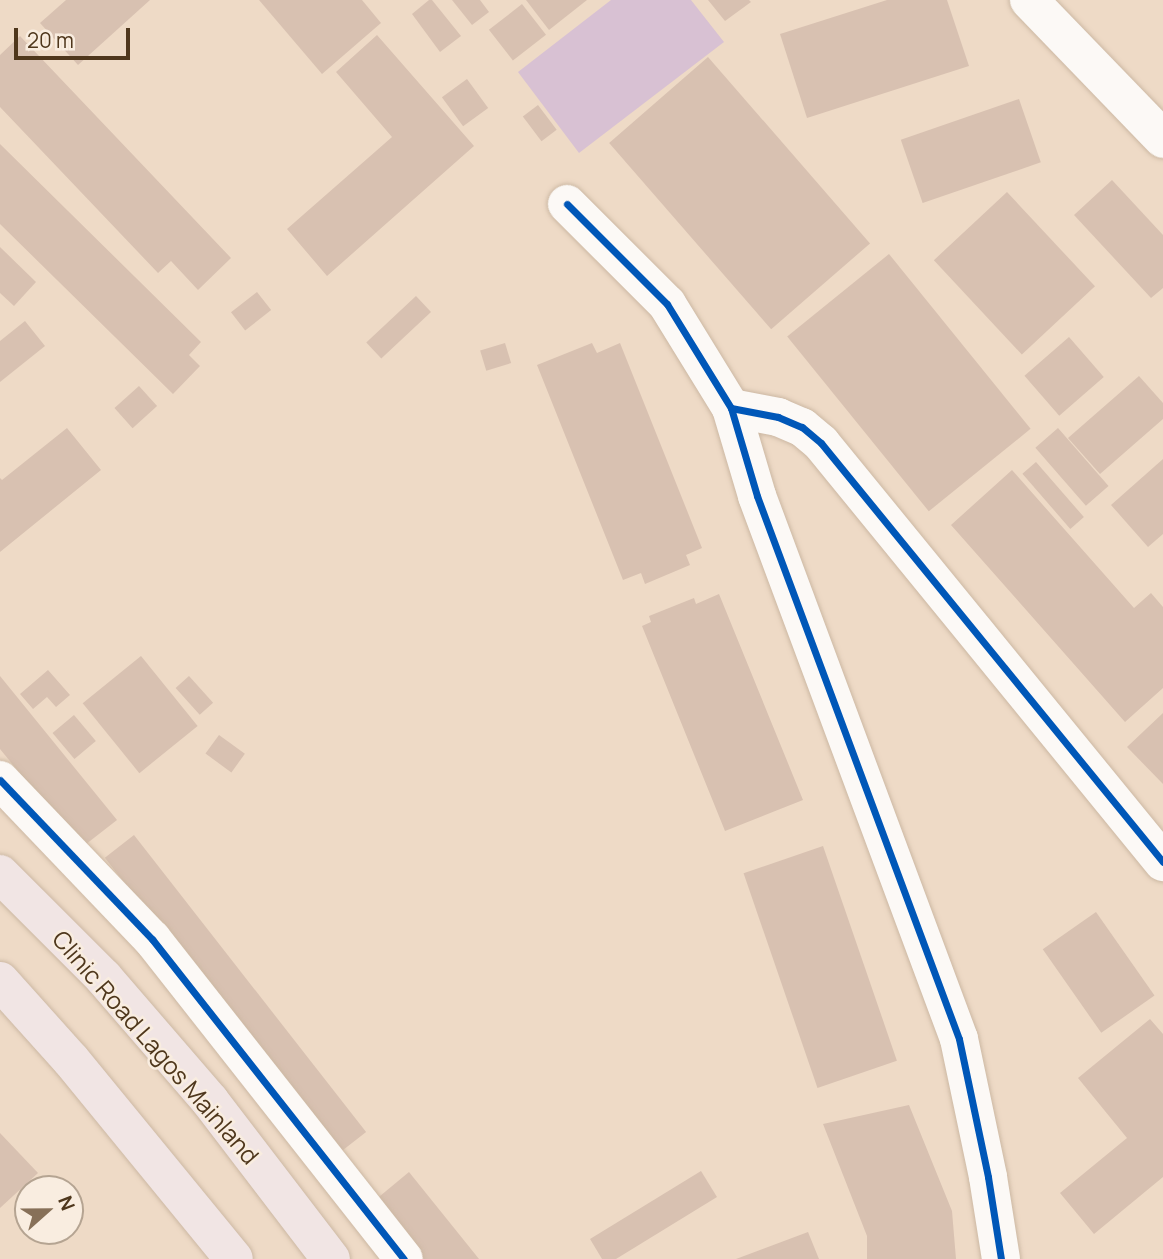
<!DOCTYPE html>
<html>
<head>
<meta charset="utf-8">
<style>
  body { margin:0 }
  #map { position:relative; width:1163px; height:1259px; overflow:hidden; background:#eedac6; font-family:Manrope,sans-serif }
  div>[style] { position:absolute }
  .green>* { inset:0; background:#d8c1d3 }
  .building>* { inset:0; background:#d8c1b1; transform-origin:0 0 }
  .roads { filter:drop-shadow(0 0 2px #ccb8a3) drop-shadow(0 0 2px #ccb8a3) }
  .minor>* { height:38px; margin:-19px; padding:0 19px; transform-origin:19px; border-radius:19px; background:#fcf9f6 }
  .tertiary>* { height:38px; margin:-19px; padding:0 19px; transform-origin:19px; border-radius:19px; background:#fcf9f6 }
  .primary>* { height:38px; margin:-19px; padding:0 19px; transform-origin:19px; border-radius:19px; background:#f1e5e4 }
  .cycleway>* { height:7px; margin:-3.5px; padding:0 3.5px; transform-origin:3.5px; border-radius:3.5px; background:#0057b8 }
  span { translate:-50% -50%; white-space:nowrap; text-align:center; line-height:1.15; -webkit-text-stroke:5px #f9ede0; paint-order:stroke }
  .street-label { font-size:24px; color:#4f371c }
  .north { position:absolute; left:14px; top:1175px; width:70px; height:70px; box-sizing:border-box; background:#f9ede0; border:2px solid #b5a492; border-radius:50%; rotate:69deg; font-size:19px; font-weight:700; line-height:28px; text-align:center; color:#4f371c }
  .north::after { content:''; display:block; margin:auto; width:24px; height:32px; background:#877058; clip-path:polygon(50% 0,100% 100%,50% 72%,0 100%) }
  .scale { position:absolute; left:14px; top:28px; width:116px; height:32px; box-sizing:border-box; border:4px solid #4f371c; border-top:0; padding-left:9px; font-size:21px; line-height:24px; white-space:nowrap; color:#4f371c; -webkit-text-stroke:5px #f9ede0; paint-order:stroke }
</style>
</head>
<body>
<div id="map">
  <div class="green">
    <i style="clip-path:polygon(611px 0,691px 0,724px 42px,579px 153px,518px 72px)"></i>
  </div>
  <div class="building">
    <i style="clip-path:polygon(66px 0,150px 0,78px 65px,40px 23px)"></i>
    <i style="clip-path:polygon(259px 0,362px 0,381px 23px,322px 74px)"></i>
    <i style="clip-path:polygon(429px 0,432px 0,461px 36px,440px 52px,412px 14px)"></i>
    <i style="clip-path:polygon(452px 0,480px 0,489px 12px,472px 25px)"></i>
    <i style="clip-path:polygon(526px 0,587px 0,549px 30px)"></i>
    <i style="clip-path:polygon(708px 0,749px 0,751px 2px,725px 21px)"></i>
    <i style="clip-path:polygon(887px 0,947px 0,969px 66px,807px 118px,780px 34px)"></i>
    <i style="left:522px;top:4px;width:39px;height:42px;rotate:52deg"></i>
    <i style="clip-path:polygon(377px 35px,474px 146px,327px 276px,287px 229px,392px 137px,336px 72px)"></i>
    <i style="clip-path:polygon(20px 36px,231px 258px,198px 290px,171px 261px,158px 273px,0 107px,0 55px)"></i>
    <i style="left:708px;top:57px;width:247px;height:131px;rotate:49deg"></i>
    <i style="left:467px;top:79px;width:36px;height:31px;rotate:54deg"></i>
    <i style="left:1019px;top:99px;width:67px;height:125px;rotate:71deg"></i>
    <i style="left:538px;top:105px;width:31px;height:19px;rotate:53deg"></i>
    <i style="clip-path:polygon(0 144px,201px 342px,189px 355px,200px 366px,173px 394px,0 224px)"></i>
    <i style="clip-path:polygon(1112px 180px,1163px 235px,1163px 288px,1151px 298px,1074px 215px)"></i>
    <i style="left:1007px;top:192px;width:129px;height:100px;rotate:47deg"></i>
    <i style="clip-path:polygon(0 247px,36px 282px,14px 306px,0 293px)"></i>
    <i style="left:889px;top:254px;width:225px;height:131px;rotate:51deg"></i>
    <i style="left:257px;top:292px;width:23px;height:33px;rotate:52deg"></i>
    <i style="left:416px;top:296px;width:22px;height:68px;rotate:47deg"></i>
    <i style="clip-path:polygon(25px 321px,45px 346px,0 382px,0 341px)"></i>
    <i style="left:1069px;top:337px;width:53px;height:59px;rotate:49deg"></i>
    <i style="left:505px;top:343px;width:21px;height:26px;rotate:73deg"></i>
    <i style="clip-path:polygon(592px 343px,597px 353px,620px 343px,702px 548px,686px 555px,690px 565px,645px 584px,641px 573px,623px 580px,537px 365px)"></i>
    <i style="clip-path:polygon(1139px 376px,1163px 403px,1163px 419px,1100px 474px,1068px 438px)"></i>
    <i style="left:139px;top:386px;width:27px;height:33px;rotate:48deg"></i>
    <i style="clip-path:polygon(67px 428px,101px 470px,0 552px,0 478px,2px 480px)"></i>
    <i style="left:1058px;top:428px;width:77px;height:30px;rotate:49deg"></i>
    <i style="clip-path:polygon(1163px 459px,1163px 534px,1148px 547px,1111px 505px)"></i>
    <i style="left:1036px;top:462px;width:73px;height:18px;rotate:49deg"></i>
    <i style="clip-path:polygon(1012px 470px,1134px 608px,1151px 593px,1163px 607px,1163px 688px,1125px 722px,951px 525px)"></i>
    <i style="clip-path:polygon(719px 594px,803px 800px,725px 831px,642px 626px,651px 622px,649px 616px,694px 598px,696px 604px)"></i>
    <i style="left:141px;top:656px;width:90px;height:75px;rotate:51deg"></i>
    <i style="clip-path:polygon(48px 670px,70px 695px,56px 707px,47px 697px,33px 709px,20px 694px)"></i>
    <i style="clip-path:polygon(0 676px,117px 820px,81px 848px,0 749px)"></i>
    <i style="left:189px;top:676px;width:36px;height:18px;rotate:48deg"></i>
    <i style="clip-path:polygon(1163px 713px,1163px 784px,1127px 747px)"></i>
    <i style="left:74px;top:715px;width:34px;height:28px;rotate:50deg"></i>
    <i style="left:219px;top:735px;width:32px;height:23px;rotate:36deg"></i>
    <i style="left:134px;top:835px;width:377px;height:37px;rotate:52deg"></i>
    <i style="left:823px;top:846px;width:227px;height:84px;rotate:71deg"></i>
    <i style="left:1096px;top:912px;width:102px;height:65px;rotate:55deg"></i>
    <i style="clip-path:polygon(1150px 1019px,1163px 1034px,1163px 1177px,1094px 1234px,1060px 1193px,1127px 1138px,1078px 1078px)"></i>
    <i style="clip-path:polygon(909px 1105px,952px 1211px,956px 1259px,867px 1259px,867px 1236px,823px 1124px)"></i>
    <i style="clip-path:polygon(0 1133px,38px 1173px,0 1208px)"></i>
    <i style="clip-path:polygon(701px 1171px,717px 1197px,616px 1259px,602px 1259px,590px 1239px)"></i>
    <i style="clip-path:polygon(409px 1172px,479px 1259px,422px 1259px,374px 1201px)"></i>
    <i style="clip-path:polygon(808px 1232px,819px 1259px,736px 1259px)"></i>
  </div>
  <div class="roads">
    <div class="minor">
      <i style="left:567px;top:204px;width:141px;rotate:45deg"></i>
      <i style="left:667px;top:304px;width:122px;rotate:58.4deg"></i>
      <i style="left:731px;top:408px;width:92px;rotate:73.5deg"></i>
      <i style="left:757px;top:496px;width:579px;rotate:69.59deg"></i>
      <i style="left:959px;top:1039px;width:141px;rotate:78.1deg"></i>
      <i style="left:988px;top:1177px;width:83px;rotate:81deg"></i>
      <i style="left:731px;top:408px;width:48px;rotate:10.8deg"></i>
      <i style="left:778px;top:417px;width:26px;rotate:23deg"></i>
      <i style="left:802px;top:427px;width:25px;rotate:40deg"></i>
      <i style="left:821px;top:443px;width:541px;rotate:50.78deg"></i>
      <i style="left:0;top:780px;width:220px;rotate:46.3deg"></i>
      <i style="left:152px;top:939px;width:407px;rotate:51.8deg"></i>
    </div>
    <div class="tertiary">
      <i style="left:1029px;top:0;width:193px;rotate:46deg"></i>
    </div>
    <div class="primary">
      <i style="left:0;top:874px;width:146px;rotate:45deg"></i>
      <i style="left:103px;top:977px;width:164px;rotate:49.2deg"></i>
      <i style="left:210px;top:1101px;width:199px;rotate:52.6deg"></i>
      <i style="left:0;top:981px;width:106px;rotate:48.1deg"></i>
      <i style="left:71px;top:1060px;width:257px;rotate:50.7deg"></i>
    </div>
  </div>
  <div class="cycleway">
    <i style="left:567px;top:204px;width:141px;rotate:45deg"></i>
    <i style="left:667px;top:304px;width:122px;rotate:58.4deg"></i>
    <i style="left:731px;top:408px;width:92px;rotate:73.5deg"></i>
    <i style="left:757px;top:496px;width:579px;rotate:69.59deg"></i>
    <i style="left:959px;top:1039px;width:141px;rotate:78.1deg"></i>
    <i style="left:988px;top:1177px;width:83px;rotate:81deg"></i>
    <i style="left:731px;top:408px;width:48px;rotate:10.8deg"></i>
    <i style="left:778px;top:417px;width:26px;rotate:23deg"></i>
    <i style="left:802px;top:427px;width:25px;rotate:40deg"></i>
    <i style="left:821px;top:443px;width:541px;rotate:50.78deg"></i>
    <i style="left:0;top:780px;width:220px;rotate:46.3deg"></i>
    <i style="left:152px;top:939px;width:407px;rotate:51.8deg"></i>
  </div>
  <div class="street-label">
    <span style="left:156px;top:1047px;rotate:49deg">Clinic Road Lagos Mainland</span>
  </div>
  <div class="north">N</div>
  <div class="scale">20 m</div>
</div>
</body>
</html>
